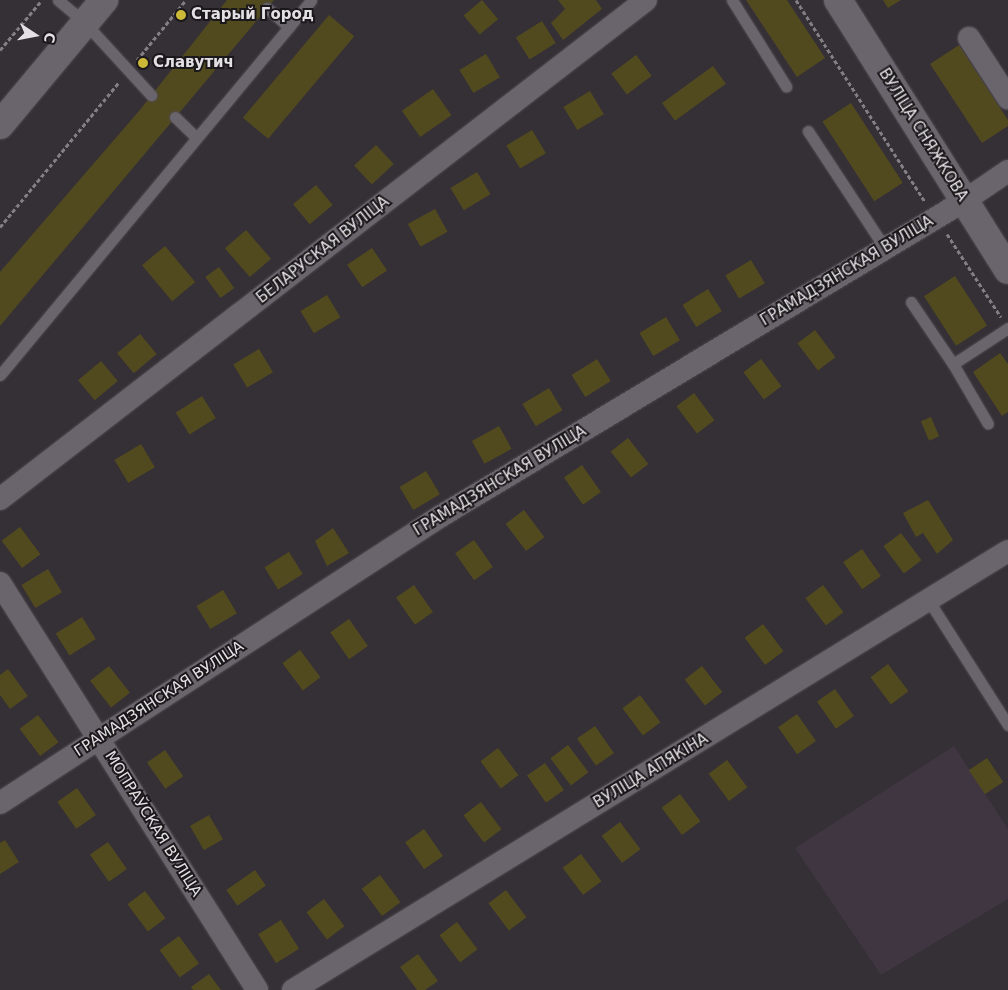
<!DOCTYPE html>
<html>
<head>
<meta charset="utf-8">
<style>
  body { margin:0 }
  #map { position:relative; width:1008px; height:990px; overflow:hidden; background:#352f36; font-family:"DejaVu Sans",sans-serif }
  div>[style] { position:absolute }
  .built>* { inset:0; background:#3f3642 }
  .building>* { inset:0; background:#524a1f; transform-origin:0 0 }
  .path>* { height:3px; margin-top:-1.5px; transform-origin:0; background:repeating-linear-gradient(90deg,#837f84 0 4px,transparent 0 6.5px) }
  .roads { filter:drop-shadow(0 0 1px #504c52) drop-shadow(0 0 1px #504c52) }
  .service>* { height:11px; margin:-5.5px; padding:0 5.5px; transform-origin:5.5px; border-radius:5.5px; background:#6a656c }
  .minor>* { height:22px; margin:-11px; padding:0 11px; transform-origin:11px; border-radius:11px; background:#6a656c }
  .tertiary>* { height:28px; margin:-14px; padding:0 14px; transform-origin:14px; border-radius:14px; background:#6a656c }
  .dots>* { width:14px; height:14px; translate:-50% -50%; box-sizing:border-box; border:2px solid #1b181b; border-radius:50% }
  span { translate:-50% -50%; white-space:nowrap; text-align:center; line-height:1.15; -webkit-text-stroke:4px #1b181b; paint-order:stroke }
  .poi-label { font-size:15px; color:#e4e1e5; font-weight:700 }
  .left { translate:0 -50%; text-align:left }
  .street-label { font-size:15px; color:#e4e1e5 }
  .north { position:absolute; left:10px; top:10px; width:50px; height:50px; -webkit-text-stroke:4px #1b181b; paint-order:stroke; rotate:101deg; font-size:14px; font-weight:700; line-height:20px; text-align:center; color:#e4e1e5 }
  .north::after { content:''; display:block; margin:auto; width:18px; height:22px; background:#e4e1e5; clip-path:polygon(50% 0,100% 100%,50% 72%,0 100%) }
</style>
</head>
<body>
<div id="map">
  <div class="built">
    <i style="clip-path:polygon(954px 746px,1008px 829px,1008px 899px,881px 975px,795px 848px)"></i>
  </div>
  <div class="building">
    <i style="clip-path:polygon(227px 0,274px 0,0 326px,0 272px,139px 111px)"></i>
    <i style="left:482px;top:0;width:25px;height:24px;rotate:50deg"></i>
    <i style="clip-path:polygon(558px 0,596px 0,602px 9px,563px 40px,551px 23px,565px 9px)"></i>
    <i style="clip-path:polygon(746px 0,787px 0,825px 58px,797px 77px)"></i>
    <i style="clip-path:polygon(883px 0,901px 0,888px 8px)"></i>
    <i style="left:329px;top:15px;width:33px;height:134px;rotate:40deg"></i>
    <i style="left:542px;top:21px;width:26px;height:31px;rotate:58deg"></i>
    <i style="clip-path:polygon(959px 45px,1008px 120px,1008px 126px,982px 143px,930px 64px)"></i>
    <i style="left:486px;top:54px;width:27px;height:31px;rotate:59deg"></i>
    <i style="left:636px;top:55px;width:26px;height:31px;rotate:53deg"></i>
    <i style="left:713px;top:66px;width:22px;height:63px;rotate:54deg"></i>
    <i style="left:433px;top:89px;width:32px;height:38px;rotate:55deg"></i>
    <i style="left:590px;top:91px;width:27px;height:31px;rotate:59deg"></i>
    <i style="left:851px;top:103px;width:95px;height:34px;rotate:57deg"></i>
    <i style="left:532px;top:130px;width:27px;height:30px;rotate:59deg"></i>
    <i style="left:376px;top:145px;width:26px;height:30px;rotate:47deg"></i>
    <i style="left:477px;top:172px;width:26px;height:31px;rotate:59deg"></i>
    <i style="left:316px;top:185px;width:26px;height:30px;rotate:50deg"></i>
    <i style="left:435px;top:209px;width:26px;height:31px;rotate:61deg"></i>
    <i style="left:246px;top:230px;width:38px;height:28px;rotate:49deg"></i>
    <i style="left:165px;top:246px;width:47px;height:30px;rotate:50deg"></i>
    <i style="left:372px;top:248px;width:27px;height:30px;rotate:56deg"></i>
    <i style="left:751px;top:260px;width:27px;height:30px;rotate:59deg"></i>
    <i style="left:219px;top:267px;width:26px;height:17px;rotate:54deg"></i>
    <i style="left:955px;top:276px;width:59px;height:37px;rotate:57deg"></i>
    <i style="left:708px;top:289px;width:26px;height:30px;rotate:58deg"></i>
    <i style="left:327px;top:295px;width:26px;height:31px;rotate:59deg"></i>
    <i style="left:666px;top:317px;width:27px;height:31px;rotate:59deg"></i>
    <i style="left:815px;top:330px;width:34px;height:22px;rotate:53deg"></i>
    <i style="left:140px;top:334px;width:26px;height:30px;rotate:50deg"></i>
    <i style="left:259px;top:349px;width:27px;height:30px;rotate:59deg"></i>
    <i style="clip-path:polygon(1000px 353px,1008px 364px,1008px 412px,1002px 416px,973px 372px)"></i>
    <i style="left:597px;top:359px;width:26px;height:30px;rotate:58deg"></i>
    <i style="left:761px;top:359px;width:34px;height:22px;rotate:53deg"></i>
    <i style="left:101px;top:361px;width:26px;height:30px;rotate:50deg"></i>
    <i style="left:549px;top:388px;width:26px;height:31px;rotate:59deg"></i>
    <i style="left:694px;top:393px;width:34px;height:22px;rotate:53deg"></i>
    <i style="left:202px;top:396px;width:26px;height:31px;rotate:58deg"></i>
    <i style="left:931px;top:417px;width:21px;height:11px;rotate:67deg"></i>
    <i style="left:499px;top:426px;width:26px;height:31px;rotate:61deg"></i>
    <i style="left:628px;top:438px;width:33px;height:22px;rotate:52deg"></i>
    <i style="left:141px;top:444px;width:27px;height:31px;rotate:59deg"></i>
    <i style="left:582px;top:465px;width:33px;height:22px;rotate:55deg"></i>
    <i style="left:426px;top:471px;width:27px;height:31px;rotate:59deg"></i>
    <i style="clip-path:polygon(928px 500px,953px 540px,937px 554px,923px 533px,916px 537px,903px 513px)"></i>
    <i style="left:524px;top:510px;width:34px;height:23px;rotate:53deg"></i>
    <i style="left:20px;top:527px;width:34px;height:23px;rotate:53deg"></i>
    <i style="clip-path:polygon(333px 528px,349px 553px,327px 566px,315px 541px)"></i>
    <i style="left:901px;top:533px;width:34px;height:22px;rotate:53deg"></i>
    <i style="left:474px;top:540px;width:33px;height:23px;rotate:55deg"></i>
    <i style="left:862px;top:549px;width:33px;height:23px;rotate:55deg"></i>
    <i style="left:289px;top:552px;width:26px;height:29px;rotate:58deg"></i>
    <i style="left:48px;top:569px;width:27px;height:31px;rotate:59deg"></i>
    <i style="left:414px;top:585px;width:33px;height:22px;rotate:55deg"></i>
    <i style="left:823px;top:585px;width:34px;height:22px;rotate:53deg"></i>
    <i style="left:223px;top:590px;width:27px;height:31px;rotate:59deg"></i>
    <i style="left:82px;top:617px;width:26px;height:31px;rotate:58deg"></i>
    <i style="left:349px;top:619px;width:33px;height:23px;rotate:55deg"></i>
    <i style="left:763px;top:624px;width:34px;height:23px;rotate:53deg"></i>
    <i style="left:300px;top:650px;width:34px;height:22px;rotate:53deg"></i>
    <i style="left:888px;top:664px;width:34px;height:22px;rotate:53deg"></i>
    <i style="left:109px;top:666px;width:34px;height:24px;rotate:52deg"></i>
    <i style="left:702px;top:666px;width:33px;height:22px;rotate:52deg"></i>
    <i style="clip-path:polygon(8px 669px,28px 696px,10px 709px,0 695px,0 675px)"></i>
    <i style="left:835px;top:689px;width:33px;height:22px;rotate:55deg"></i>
    <i style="left:640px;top:695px;width:34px;height:22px;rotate:53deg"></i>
    <i style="left:797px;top:714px;width:33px;height:23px;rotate:55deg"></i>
    <i style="left:38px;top:715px;width:34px;height:23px;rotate:53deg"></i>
    <i style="left:595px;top:726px;width:33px;height:22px;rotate:55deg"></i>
    <i style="left:568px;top:745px;width:34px;height:22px;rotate:53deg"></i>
    <i style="left:498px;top:748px;width:34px;height:22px;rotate:53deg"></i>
    <i style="left:165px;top:750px;width:32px;height:22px;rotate:55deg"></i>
    <i style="left:987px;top:758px;width:29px;height:22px;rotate:56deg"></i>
    <i style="left:727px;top:760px;width:34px;height:23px;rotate:53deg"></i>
    <i style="left:545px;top:763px;width:33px;height:22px;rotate:55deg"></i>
    <i style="left:77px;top:788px;width:33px;height:24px;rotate:55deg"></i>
    <i style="left:680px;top:794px;width:34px;height:23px;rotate:53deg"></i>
    <i style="left:481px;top:802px;width:34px;height:22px;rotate:53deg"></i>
    <i style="left:209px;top:815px;width:28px;height:22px;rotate:60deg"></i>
    <i style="left:620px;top:822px;width:34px;height:23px;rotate:53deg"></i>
    <i style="left:424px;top:829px;width:33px;height:23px;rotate:55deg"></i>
    <i style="clip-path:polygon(5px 840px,19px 862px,0 874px,0 843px)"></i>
    <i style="left:108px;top:842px;width:33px;height:22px;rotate:55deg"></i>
    <i style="left:581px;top:854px;width:34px;height:23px;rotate:53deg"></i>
    <i style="left:255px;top:870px;width:19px;height:35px;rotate:55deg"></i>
    <i style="left:380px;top:875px;width:34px;height:23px;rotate:53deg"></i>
    <i style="left:506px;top:890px;width:34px;height:22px;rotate:53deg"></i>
    <i style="left:145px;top:891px;width:34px;height:22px;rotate:53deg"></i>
    <i style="left:324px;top:899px;width:34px;height:22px;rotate:53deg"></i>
    <i style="left:281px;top:920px;width:34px;height:27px;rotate:58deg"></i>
    <i style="left:457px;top:922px;width:34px;height:22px;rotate:53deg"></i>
    <i style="left:179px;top:936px;width:34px;height:24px;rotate:54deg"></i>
    <i style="clip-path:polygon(418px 954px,438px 981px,425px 990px,417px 990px,400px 967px)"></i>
    <i style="clip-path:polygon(209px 974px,221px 990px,193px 990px,191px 987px)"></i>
  </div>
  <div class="path">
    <i style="left:796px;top:0;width:240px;rotate:57.4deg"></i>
    <i style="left:0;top:50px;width:65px;rotate:-50deg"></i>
    <i style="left:137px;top:60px;width:77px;rotate:-50.8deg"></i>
    <i style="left:0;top:227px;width:188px;rotate:-50.6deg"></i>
    <i style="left:947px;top:234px;width:99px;rotate:57deg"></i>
  </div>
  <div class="roads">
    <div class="service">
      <i style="left:58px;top:0;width:35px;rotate:40deg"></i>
      <i style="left:85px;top:23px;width:98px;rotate:47.5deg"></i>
      <i style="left:732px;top:0;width:102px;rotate:57.9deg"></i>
      <i style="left:267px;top:8px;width:29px;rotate:41deg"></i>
      <i style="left:175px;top:117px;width:30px;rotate:44deg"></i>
      <i style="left:808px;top:131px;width:140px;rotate:56.7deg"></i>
      <i style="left:911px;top:302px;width:75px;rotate:55.9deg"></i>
      <i style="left:953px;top:364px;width:66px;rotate:-33.2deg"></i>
      <i style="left:953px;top:364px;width:69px;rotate:59.7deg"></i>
      <i style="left:0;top:375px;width:487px;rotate:-50.3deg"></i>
      <i style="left:929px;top:601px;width:147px;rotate:57.5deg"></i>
    </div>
    <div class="minor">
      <i style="left:969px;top:38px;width:72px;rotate:57deg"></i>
      <i style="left:0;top:499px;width:816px;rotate:-37.68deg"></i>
      <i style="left:0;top:583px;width:481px;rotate:57.7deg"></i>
      <i style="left:0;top:803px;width:526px;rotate:-33.06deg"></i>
      <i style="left:441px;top:516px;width:611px;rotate:-31.06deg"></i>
      <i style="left:964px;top:201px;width:53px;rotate:-34.3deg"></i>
      <i style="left:293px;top:990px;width:839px;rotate:-31.55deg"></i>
    </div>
    <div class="tertiary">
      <i style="left:838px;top:0;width:319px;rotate:57.8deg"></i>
      <i style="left:0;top:125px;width:163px;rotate:-50.2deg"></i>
    </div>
  </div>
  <div class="dots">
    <i style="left:181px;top:15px;background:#cdb938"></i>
    <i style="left:143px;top:63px;background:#cdb938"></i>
  </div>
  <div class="poi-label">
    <span class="left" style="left:191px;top:15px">Старый Город</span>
    <span class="left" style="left:153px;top:63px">Славутич</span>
  </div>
  <div class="street-label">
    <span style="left:923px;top:135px;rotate:58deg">ВУЛІЦА СНЯЖКОВА</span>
    <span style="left:323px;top:250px;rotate:-38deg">БЕЛАРУСКАЯ ВУЛІЦА</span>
    <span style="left:847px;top:271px;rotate:-31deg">ГРАМАДЗЯНСКАЯ ВУЛІЦА</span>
    <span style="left:500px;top:481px;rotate:-31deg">ГРАМАДЗЯНСКАЯ ВУЛІЦА</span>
    <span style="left:159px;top:699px;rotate:-33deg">ГРАМАДЗЯНСКАЯ ВУЛІЦА</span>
    <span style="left:651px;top:771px;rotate:-31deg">ВУЛІЦА АПЯКІНА</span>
    <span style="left:153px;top:824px;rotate:58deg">МОПРАЎСКАЯ ВУЛІЦА</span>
  </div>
  <div class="north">С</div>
</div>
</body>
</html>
